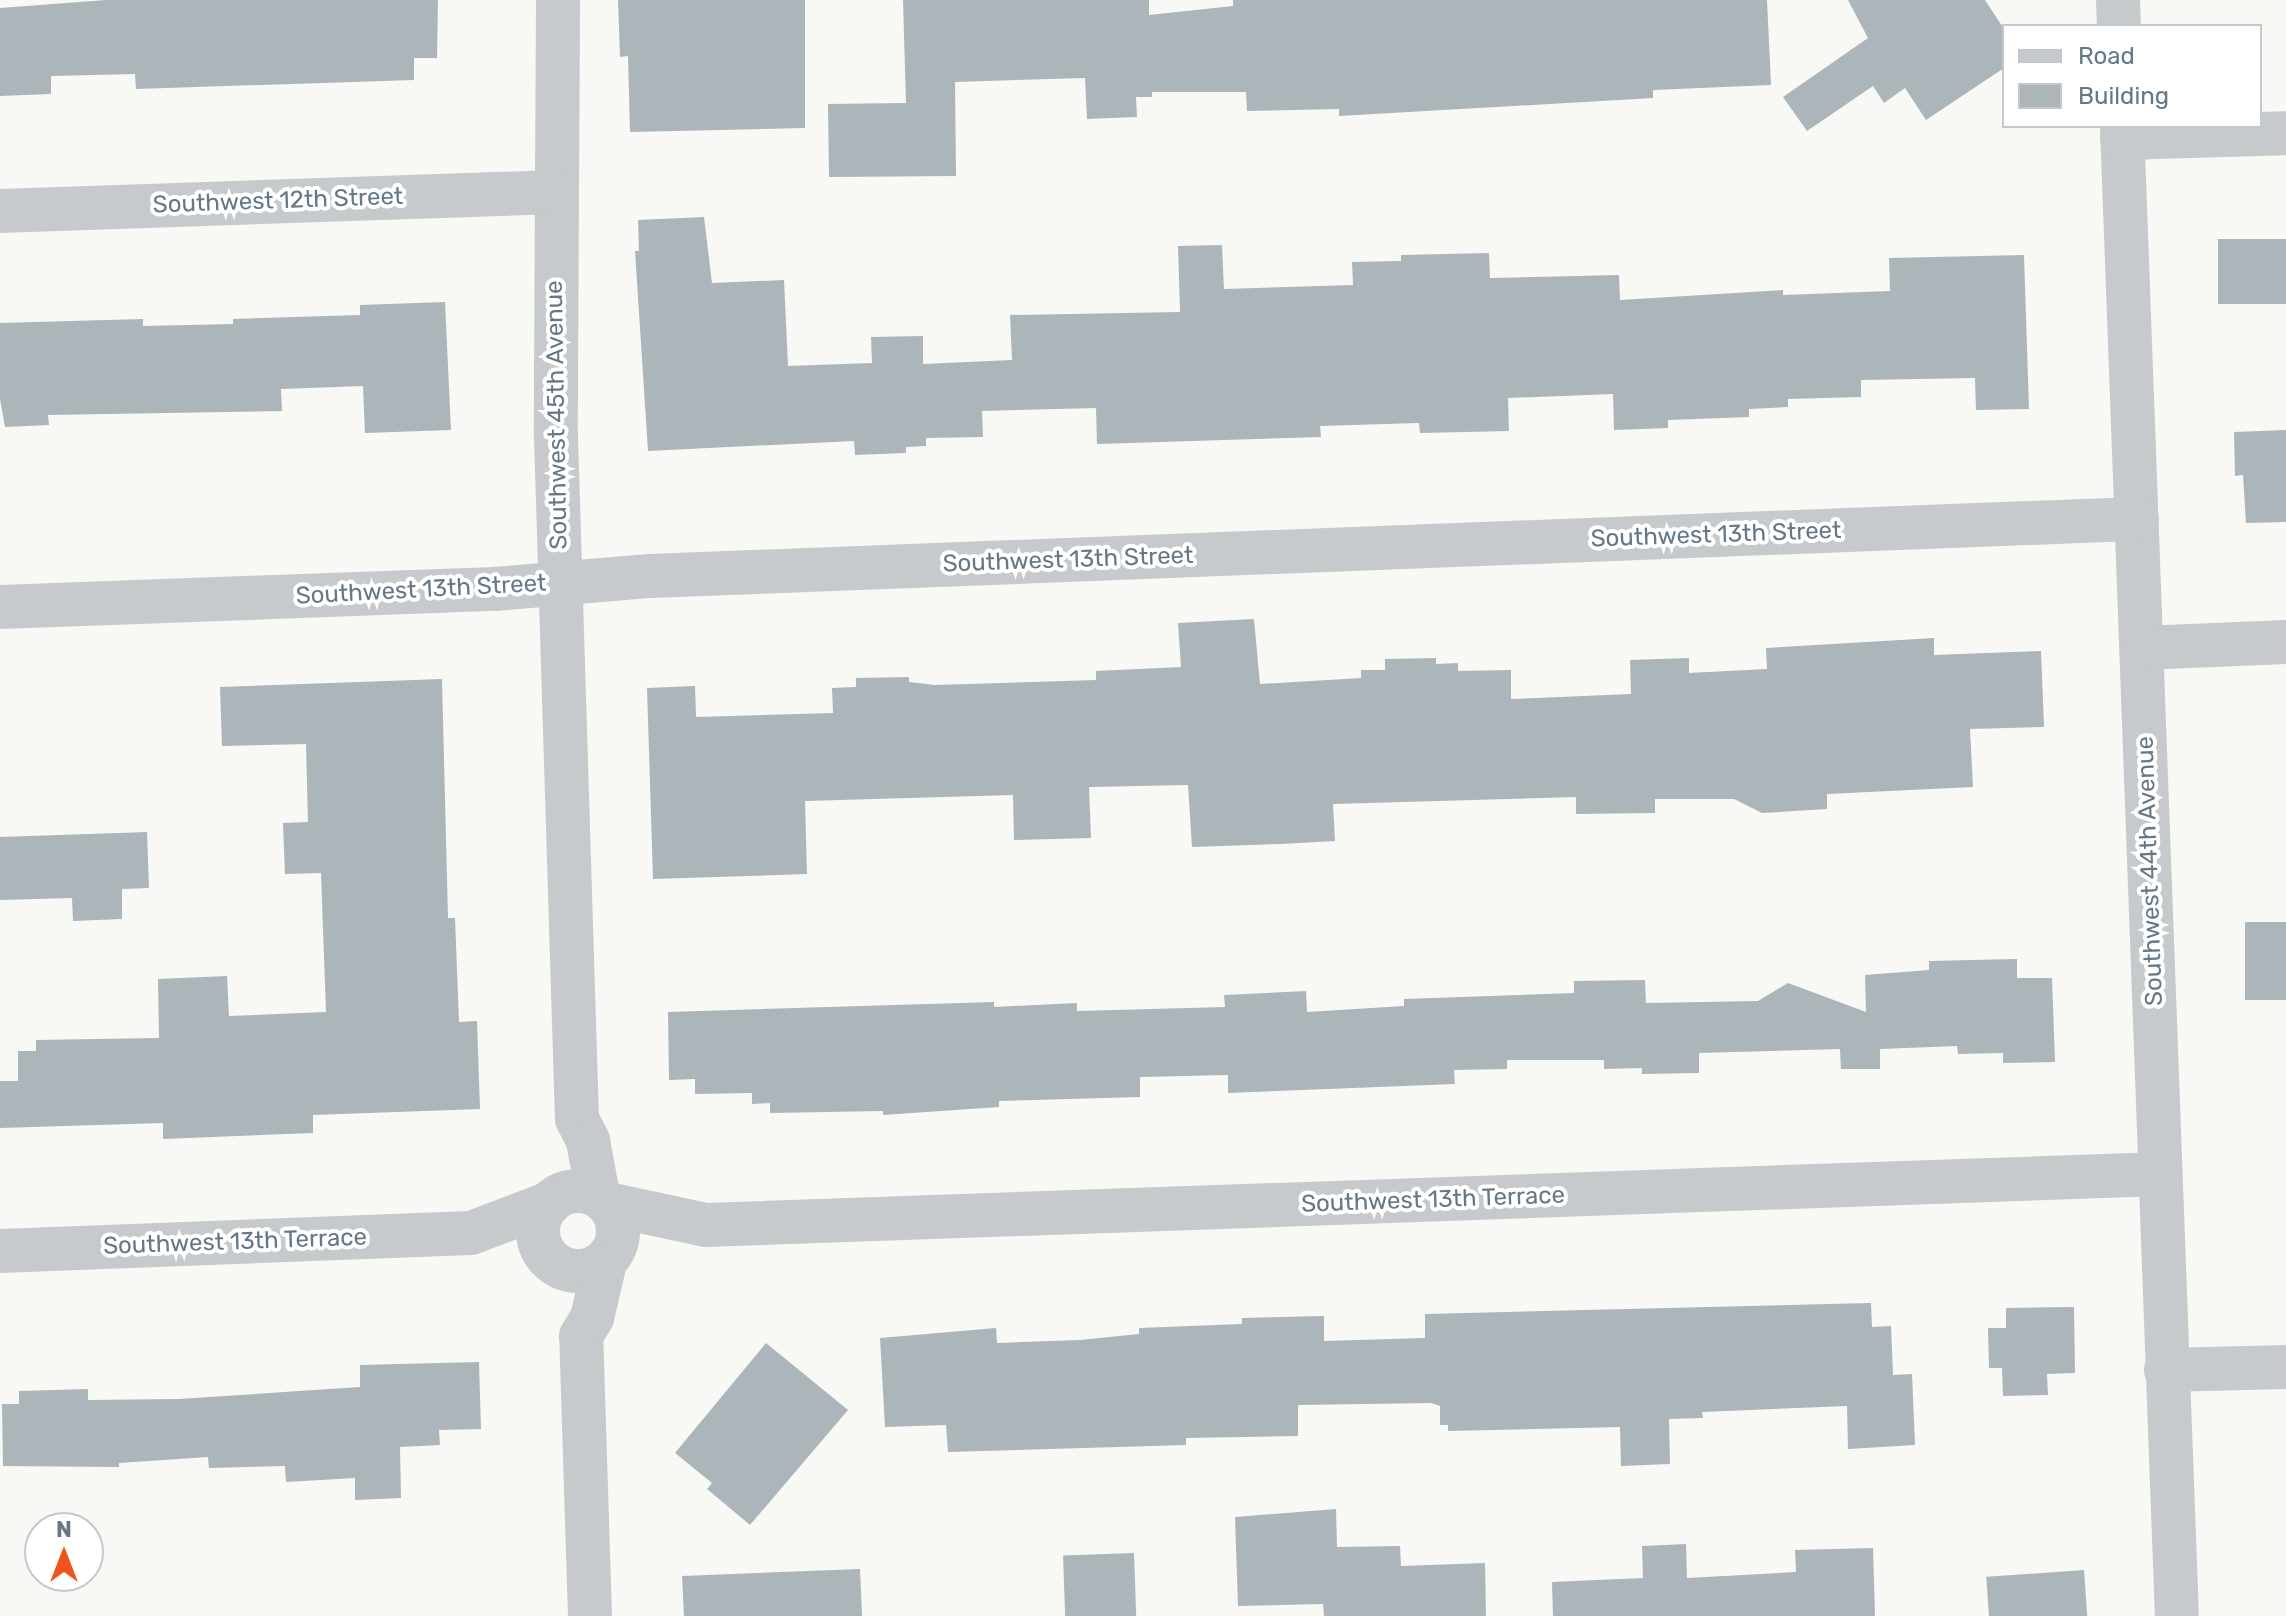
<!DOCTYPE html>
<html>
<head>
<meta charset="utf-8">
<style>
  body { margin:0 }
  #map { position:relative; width:2286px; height:1616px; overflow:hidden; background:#f8f8f5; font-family:Rubik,sans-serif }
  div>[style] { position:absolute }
  .building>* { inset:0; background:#acb5ba; transform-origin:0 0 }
  .minor>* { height:44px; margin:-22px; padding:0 22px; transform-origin:22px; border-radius:22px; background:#c6cacd }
  .minor>.ring { margin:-22px; padding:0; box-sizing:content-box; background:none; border:44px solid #c6cacd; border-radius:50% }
  span { translate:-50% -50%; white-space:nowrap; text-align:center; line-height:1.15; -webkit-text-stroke:8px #fff; paint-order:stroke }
  .street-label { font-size:24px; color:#657888 }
  .legend { position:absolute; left:2002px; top:24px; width:260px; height:104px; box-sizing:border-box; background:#fff; border:2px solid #c1c9cf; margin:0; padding:10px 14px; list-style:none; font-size:24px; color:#657888 }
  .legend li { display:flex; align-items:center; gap:16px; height:40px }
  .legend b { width:40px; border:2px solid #c1c9cf }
  .north { position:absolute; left:24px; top:1512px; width:80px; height:80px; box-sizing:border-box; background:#fff; border:2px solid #c1c9cf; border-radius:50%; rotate:0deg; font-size:22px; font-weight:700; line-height:32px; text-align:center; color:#657888 }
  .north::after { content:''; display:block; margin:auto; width:28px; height:36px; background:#f0531e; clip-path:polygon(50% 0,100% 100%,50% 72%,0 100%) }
</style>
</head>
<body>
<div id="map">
  <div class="building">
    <i style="clip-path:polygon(106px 0,438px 0,437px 58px,414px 58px,414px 80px,136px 89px,135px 74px,51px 76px,51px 94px,0 96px,0 8px)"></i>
    <i style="clip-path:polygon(618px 0,805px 0,805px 128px,630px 132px,628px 56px,620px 57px)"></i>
    <i style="clip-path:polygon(903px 0,1149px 0,1149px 15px,1233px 6px,1233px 0,1767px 0,1771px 85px,1653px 90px,1653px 98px,1339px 116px,1339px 109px,1247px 111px,1246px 92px,1152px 92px,1152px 97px,1136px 97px,1137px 117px,1087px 119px,1085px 78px,955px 82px,956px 176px,829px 177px,828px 104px,906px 103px)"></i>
    <i style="clip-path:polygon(1848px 0,1985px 0,2004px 29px,2004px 68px,1926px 120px,1905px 88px,1884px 103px,1873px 86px,1807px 131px,1783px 97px,1868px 38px)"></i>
    <i style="clip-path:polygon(704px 217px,712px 283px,784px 280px,788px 366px,872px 363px,871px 337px,923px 336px,923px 364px,1012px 360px,1010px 315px,1180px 312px,1178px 246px,1222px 245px,1224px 289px,1353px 285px,1352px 262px,1401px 261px,1401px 255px,1489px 253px,1490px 278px,1619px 275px,1620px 300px,1783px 290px,1783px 295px,1890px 291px,1889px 258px,2024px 255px,2029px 409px,1976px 410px,1975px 378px,1861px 380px,1861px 397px,1788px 399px,1788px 407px,1749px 409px,1749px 417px,1668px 420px,1668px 428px,1614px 430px,1613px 394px,1508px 398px,1509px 431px,1420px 433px,1419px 423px,1320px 426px,1321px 437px,1097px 444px,1096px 408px,982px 411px,983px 437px,926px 438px,926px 446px,906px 447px,906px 453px,855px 455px,854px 441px,648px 451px,635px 251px,639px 251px,638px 220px)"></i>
    <i style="left:2286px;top:239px;width:65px;height:68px;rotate:90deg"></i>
    <i style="clip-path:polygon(445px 302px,451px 430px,365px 433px,363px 386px,281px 389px,282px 411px,48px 415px,49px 425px,5px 427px,0 399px,0 323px,143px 319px,143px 326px,233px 324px,233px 319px,360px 315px,360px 305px)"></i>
    <i style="clip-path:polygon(2286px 430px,2286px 522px,2246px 523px,2243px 475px,2235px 476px,2234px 432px)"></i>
    <i style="clip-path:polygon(1254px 619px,1260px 684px,1361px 678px,1361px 670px,1385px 670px,1385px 659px,1436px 658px,1436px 664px,1458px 663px,1458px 671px,1511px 670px,1511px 699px,1631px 694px,1630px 660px,1689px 658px,1689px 673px,1767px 669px,1766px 648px,1934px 638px,1934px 655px,2041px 651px,2044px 727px,1970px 729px,1973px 787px,1827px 794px,1827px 809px,1762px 813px,1734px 799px,1655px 799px,1655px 813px,1576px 814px,1576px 797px,1333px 804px,1335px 841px,1281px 844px,1192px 847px,1188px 785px,1089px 787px,1091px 838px,1014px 840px,1013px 795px,805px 801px,807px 874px,653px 879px,647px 688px,695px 686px,696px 717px,833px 713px,832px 688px,856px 687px,856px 678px,909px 677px,909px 682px,935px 685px,1096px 680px,1096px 671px,1181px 667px,1178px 623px)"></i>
    <i style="clip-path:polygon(442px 679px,448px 918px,455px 918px,459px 1022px,477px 1021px,480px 1109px,313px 1115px,313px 1133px,163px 1139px,163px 1123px,0 1128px,0 1081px,18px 1081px,18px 1051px,36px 1051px,36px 1040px,159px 1038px,158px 979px,227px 976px,229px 1016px,326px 1012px,321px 873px,285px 874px,283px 823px,308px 822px,306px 744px,222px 746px,220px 687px)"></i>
    <i style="clip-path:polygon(147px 832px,149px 888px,122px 889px,122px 919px,73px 921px,72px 898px,0 900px,0 837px)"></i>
    <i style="left:2286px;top:922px;width:78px;height:41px;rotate:90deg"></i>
    <i style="clip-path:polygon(2017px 959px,2017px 978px,2052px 978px,2055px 1062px,2003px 1063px,2003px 1053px,1958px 1054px,1957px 1046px,1880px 1049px,1880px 1069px,1841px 1069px,1840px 1049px,1699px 1053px,1699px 1073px,1642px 1074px,1642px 1068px,1604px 1069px,1604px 1060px,1507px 1060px,1507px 1069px,1454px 1070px,1455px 1084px,1228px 1093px,1228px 1075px,1140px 1077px,1140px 1097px,999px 1101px,999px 1107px,883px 1115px,883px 1111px,770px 1113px,770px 1103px,752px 1104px,752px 1093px,695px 1094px,695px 1079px,669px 1080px,668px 1012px,994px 1002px,994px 1007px,1077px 1003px,1077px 1011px,1225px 1007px,1224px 995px,1306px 991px,1307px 1012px,1404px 1006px,1404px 999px,1574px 993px,1574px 981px,1645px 980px,1646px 1003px,1758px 1001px,1788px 983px,1866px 1012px,1865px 975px,1929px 970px,1929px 961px)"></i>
    <i style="clip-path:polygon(1871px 1303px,1872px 1327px,1891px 1326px,1893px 1375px,1912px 1374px,1915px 1445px,1848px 1449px,1847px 1406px,1702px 1412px,1703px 1418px,1669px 1419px,1670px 1464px,1621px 1466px,1620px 1427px,1448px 1431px,1448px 1425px,1440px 1425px,1440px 1406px,1431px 1403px,1298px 1405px,1298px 1436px,1186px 1438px,1186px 1445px,948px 1452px,946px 1425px,885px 1427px,880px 1338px,996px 1328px,997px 1343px,1080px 1340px,1139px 1334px,1139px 1328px,1242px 1324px,1242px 1318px,1324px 1316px,1324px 1341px,1425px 1338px,1425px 1314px)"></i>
    <i style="clip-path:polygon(2074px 1307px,2075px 1373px,2047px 1374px,2048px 1395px,2003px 1396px,2002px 1368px,1989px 1368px,1988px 1328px,2006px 1328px,2006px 1308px)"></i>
    <i style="clip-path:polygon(766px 1343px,848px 1410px,750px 1525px,707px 1489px,712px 1483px,675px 1453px)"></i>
    <i style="clip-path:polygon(479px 1362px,481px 1429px,439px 1430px,440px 1445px,400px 1447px,401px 1498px,355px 1500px,355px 1478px,286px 1482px,285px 1466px,209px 1468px,208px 1457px,119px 1463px,119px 1467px,3px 1466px,2px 1404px,19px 1404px,19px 1391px,88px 1389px,88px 1400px,179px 1399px,360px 1387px,360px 1365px)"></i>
    <i style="clip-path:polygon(1336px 1509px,1337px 1547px,1400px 1546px,1401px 1566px,1485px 1563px,1486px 1616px,1324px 1616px,1323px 1604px,1238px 1606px,1235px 1517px)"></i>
    <i style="clip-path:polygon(1686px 1544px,1687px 1578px,1796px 1572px,1795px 1550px,1873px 1548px,1875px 1616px,1553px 1616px,1552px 1582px,1643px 1578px,1642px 1546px)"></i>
    <i style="left:1134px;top:1553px;width:63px;height:71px;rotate:88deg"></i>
    <i style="clip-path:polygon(860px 1569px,862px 1616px,684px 1616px,682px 1576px)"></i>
    <i style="left:2084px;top:1570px;width:46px;height:98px;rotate:86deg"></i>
  </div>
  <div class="minor">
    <i style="left:558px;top:0;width:437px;rotate:90.3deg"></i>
    <i style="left:556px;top:437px;width:682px;rotate:88.24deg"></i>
    <i style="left:577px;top:1119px;width:25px;rotate:63deg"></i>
    <i style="left:588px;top:1141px;width:55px;rotate:79.5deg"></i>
    <i style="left:2118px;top:0;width:26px;rotate:88deg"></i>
    <i style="left:2122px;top:126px;width:1491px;rotate:87.89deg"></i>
    <i style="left:2122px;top:138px;width:164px;rotate:-1.7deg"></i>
    <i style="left:0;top:211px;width:557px;rotate:-1.95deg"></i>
    <i style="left:0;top:607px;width:495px;rotate:-2.1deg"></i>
    <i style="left:495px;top:589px;width:156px;rotate:-4.8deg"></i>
    <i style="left:650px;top:576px;width:1488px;rotate:-2.2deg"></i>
    <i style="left:2142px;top:648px;width:144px;rotate:-2.4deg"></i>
    <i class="ring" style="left:538px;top:1191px;width:36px;height:36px"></i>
    <i style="left:608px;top:1204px;width:100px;rotate:12.1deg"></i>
    <i style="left:706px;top:1225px;width:1455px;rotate:-2.01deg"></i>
    <i style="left:0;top:1251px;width:471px;rotate:-2.2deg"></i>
    <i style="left:471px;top:1233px;width:85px;rotate:-20.8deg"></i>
    <i style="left:2166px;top:1370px;width:120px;rotate:-1.4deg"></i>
    <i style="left:590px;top:1616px;width:280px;rotate:-91.8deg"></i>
    <i style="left:581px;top:1336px;width:21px;rotate:-59deg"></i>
    <i style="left:592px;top:1318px;width:57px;rotate:-76.9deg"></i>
  </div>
  <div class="street-label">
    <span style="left:278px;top:201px;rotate:-2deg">Southwest 12th Street</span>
    <span style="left:557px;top:415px;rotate:-91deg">Southwest 45th Avenue</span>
    <span style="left:1716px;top:535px;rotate:-2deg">Southwest 13th Street</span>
    <span style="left:1068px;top:560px;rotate:-2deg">Southwest 13th Street</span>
    <span style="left:421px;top:590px;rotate:-3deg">Southwest 13th Street</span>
    <span style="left:2150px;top:871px;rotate:-92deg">Southwest 44th Avenue</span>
    <span style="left:1433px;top:1200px;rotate:-2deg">Southwest 13th Terrace</span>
    <span style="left:235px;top:1242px;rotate:-2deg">Southwest 13th Terrace</span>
  </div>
  <ul class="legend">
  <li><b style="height:10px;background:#c6cacd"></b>Road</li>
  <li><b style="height:22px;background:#acb5ba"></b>Building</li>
  </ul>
  <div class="north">N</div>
</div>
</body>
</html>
